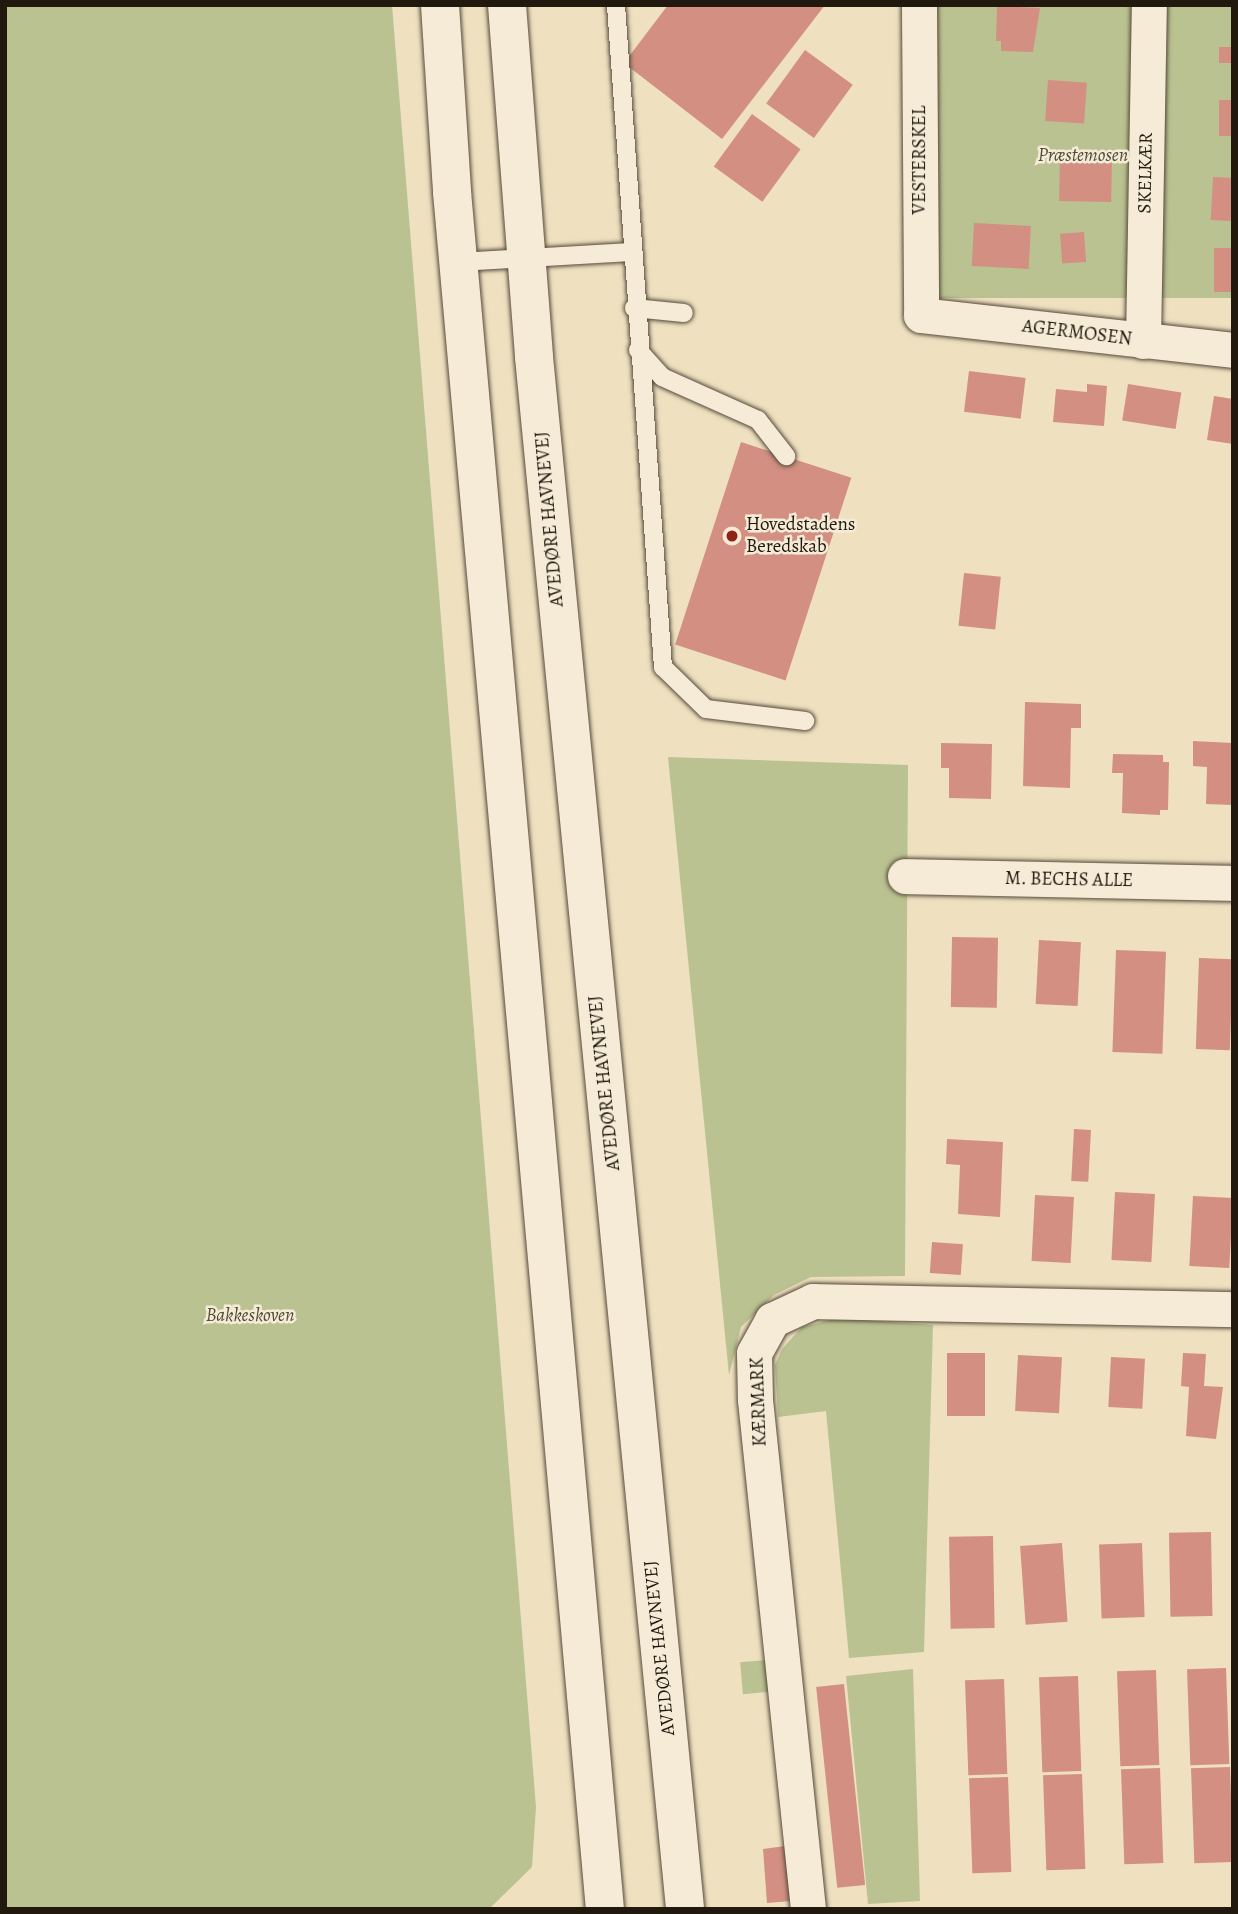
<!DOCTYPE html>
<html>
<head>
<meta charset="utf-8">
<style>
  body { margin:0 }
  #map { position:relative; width:1238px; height:1914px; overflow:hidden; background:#efe0c0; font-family:Alegreya,serif }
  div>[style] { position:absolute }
  .green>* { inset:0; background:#bbc291; transform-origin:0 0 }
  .building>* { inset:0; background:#d28f82; transform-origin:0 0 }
  .roads { filter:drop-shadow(0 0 2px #544b3a) drop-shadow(0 0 2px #544b3a) }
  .service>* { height:18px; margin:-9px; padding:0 9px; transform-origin:9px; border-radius:9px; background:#f5ebd6 }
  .minor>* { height:35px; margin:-17.5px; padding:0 17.5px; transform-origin:17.5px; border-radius:17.5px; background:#f5ebd6 }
  .tertiary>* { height:38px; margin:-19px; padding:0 19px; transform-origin:19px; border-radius:19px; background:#f5ebd6 }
  .dots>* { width:19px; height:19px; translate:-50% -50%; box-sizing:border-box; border:4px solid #f5ebd6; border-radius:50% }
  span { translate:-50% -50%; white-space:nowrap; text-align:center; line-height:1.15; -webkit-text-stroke:5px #f5ebd6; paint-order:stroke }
  .park-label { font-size:19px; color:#4f4c35; font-style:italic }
  .street-label { font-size:19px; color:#21190e }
  .poi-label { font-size:19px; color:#21190e }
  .left { translate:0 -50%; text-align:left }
  .frame { position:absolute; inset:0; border:7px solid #21190e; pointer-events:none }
</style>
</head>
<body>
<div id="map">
  <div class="green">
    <i style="clip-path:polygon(5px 5px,392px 5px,536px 1807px,532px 1867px,489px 1909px,5px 1909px)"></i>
    <i style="left:931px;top:5px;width:302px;height:293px"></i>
    <i style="clip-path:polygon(668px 757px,908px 765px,905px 1276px,811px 1277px,774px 1295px,741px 1327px,729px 1375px)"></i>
    <i style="clip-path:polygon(838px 1318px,933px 1325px,924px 1652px,849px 1658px,826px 1411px,778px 1417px,775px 1365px,782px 1349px,802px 1327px)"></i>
    <i style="left:766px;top:1660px;width:32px;height:26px;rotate:85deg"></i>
    <i style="clip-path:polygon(913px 1669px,920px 1901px,868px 1904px,846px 1676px)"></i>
  </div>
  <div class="building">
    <i style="clip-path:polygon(668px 5px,825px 5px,722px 139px,624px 63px)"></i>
    <i style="clip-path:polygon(997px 6px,1040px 8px,1033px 52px,1001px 51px,1001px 41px,996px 41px)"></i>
    <i style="left:1219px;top:47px;width:14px;height:16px"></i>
    <i style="left:805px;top:50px;width:59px;height:66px;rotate:36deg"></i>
    <i style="left:1048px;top:80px;width:39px;height:41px;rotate:4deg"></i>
    <i style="left:1219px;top:100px;width:14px;height:36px"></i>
    <i style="left:752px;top:114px;width:60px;height:65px;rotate:36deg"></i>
    <i style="left:1060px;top:154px;width:52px;height:47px;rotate:1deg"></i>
    <i style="left:1213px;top:177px;width:20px;height:43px;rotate:3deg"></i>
    <i style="left:974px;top:223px;width:57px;height:43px;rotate:3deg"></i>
    <i style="left:1084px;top:232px;width:30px;height:24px;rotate:86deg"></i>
    <i style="left:1214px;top:248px;width:19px;height:44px"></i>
    <i style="left:969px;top:371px;width:57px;height:41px;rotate:7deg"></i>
    <i style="clip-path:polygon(1087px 384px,1107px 386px,1104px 426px,1053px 422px,1056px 389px,1087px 392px)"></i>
    <i style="left:1128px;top:384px;width:54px;height:37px;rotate:9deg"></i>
    <i style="clip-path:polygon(1214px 396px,1233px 399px,1233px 444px,1207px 440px)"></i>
    <i style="left:741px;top:442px;width:116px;height:213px;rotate:18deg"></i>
    <i style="left:964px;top:573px;width:37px;height:53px;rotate:6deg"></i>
    <i style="clip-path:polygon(1025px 702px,1081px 704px,1081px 728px,1071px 728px,1070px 788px,1023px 786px)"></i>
    <i style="clip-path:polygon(1193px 741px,1233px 743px,1233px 805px,1206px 804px,1207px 767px,1193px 766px)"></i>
    <i style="clip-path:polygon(941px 743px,992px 744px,991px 799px,949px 798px,949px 768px,941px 768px)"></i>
    <i style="clip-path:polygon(1113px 754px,1163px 755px,1163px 762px,1169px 762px,1168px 810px,1160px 810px,1160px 815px,1122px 813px,1123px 773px,1112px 773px)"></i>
    <i style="left:952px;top:937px;width:46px;height:70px;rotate:1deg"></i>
    <i style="left:1039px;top:940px;width:42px;height:64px;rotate:3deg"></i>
    <i style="left:1116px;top:950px;width:50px;height:102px;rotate:2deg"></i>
    <i style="left:1199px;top:958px;width:34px;height:91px;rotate:2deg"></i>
    <i style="left:1074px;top:1129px;width:17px;height:52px;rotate:3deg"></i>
    <i style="clip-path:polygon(947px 1139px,1003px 1142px,1000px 1217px,958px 1214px,960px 1165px,946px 1164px)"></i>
    <i style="left:1115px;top:1192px;width:40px;height:68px;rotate:3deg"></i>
    <i style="left:1035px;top:1195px;width:39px;height:66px;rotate:3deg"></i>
    <i style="left:1193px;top:1196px;width:40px;height:70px;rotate:3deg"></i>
    <i style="left:932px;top:1242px;width:31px;height:31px;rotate:4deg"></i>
    <i style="left:947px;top:1353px;width:38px;height:63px"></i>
    <i style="clip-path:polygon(1183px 1353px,1206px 1354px,1204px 1386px,1223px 1387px,1216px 1439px,1186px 1436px,1189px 1387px,1181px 1386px)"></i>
    <i style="left:1018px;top:1355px;width:44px;height:56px;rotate:3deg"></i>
    <i style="left:1111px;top:1357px;width:34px;height:50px;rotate:3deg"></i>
    <i style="left:1211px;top:1532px;width:84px;height:42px;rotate:89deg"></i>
    <i style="left:993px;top:1536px;width:92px;height:44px;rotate:89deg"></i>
    <i style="left:1062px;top:1543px;width:79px;height:42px;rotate:86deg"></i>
    <i style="left:1142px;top:1543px;width:74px;height:43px;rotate:88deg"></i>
    <i style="left:1226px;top:1668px;width:96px;height:39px;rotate:88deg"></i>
    <i style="left:1156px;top:1670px;width:95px;height:39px;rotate:88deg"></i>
    <i style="left:1078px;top:1676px;width:95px;height:39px;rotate:88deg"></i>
    <i style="left:1004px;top:1679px;width:95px;height:39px;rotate:88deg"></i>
    <i style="left:844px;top:1684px;width:202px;height:28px;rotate:84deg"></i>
    <i style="left:1230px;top:1767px;width:95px;height:39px;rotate:88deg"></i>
    <i style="left:1160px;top:1768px;width:95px;height:39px;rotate:88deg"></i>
    <i style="left:1082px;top:1774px;width:95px;height:39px;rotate:88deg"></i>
    <i style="left:1008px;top:1777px;width:95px;height:39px;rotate:88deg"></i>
    <i style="clip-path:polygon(800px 1844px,791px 1901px,767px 1903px,763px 1849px)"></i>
  </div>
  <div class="roads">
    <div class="service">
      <i style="left:616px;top:5px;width:664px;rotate:85.94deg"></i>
      <i style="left:663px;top:667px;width:60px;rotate:44.3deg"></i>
      <i style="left:706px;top:709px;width:100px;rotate:6.9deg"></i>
      <i style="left:459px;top:262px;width:172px;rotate:-3.3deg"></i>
      <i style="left:634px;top:308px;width:50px;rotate:5.7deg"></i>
      <i style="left:638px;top:350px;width:36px;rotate:48deg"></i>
      <i style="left:662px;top:377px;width:105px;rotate:24.1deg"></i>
      <i style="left:758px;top:420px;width:46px;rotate:52.1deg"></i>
    </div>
    <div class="minor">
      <i style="left:919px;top:5px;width:310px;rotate:89.6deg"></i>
      <i style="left:921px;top:315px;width:314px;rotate:6.4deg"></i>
      <i style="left:1143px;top:341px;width:336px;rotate:-89deg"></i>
      <i style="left:905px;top:876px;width:328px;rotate:1.2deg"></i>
      <i style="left:808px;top:1909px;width:512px;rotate:-95.94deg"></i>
      <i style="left:755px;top:1400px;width:47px;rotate:-91.2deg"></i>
      <i style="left:754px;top:1353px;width:38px;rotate:-61deg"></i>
      <i style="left:772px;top:1320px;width:45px;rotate:-24.9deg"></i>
      <i style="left:813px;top:1301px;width:420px;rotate:1.1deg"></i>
    </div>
    <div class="tertiary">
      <i style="left:440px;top:5px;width:187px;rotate:86.3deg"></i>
      <i style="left:452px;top:192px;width:1724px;rotate:84.91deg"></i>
      <i style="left:507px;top:5px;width:353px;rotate:85.6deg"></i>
      <i style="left:534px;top:357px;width:1559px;rotate:84.44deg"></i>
    </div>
  </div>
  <div class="dots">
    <i style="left:732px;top:536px;background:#8f2418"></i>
  </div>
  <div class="park-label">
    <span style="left:1083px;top:156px">Præstemosen</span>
    <span style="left:250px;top:1316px">Bakkeskoven</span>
  </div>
  <div class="street-label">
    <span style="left:920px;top:160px;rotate:-90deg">VESTERSKEL</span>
    <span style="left:1146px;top:173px;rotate:-89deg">SKELKÆR</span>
    <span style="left:1077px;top:333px;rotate:7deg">AGERMOSEN</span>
    <span style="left:550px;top:519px;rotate:-95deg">AVEDØRE HAVNEVEJ</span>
    <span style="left:1069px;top:880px;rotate:1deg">M. BECHS ALLE</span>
    <span style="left:605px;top:1083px;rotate:-96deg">AVEDØRE HAVNEVEJ</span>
    <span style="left:759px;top:1402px;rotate:-92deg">KÆRMARK</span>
    <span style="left:660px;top:1648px;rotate:-96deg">AVEDØRE HAVNEVEJ</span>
  </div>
  <div class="poi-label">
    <span class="left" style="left:746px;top:536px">Hovedstadens<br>Beredskab</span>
  </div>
  <div class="frame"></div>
</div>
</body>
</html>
